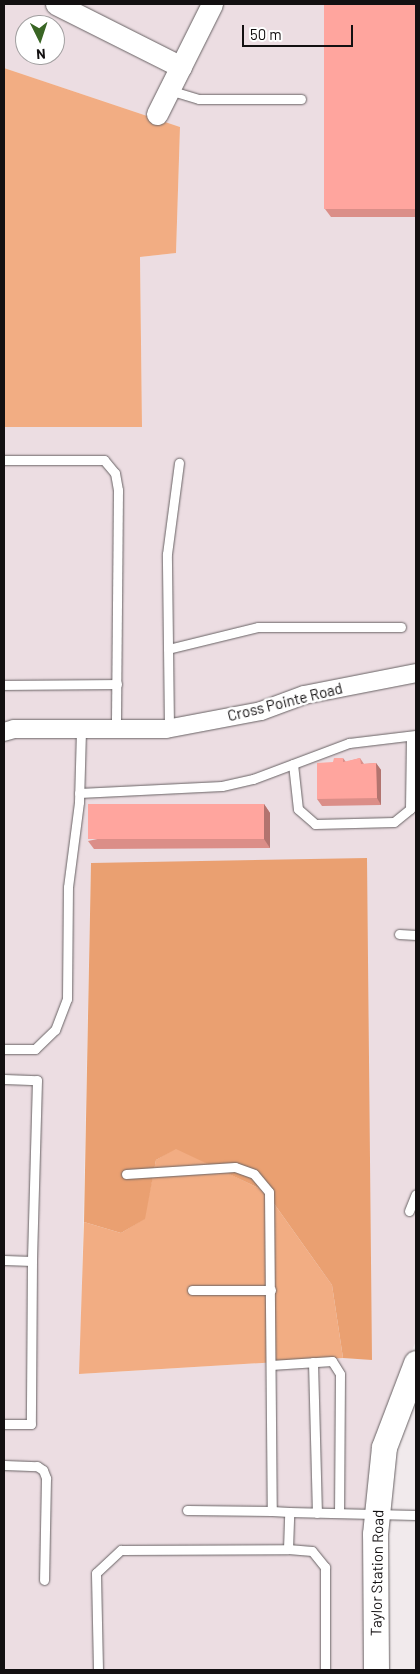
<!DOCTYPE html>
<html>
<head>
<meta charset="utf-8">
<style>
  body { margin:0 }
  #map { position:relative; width:420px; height:1674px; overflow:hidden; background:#f1eaec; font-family:Barlow,sans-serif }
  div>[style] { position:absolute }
  .built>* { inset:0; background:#ecdde2 }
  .green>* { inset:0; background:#f2ad83 }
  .forest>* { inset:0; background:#eaa071 }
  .roads { filter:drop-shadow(0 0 1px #686264) drop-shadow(0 0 1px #686264) }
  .service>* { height:9px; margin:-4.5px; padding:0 4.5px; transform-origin:4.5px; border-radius:4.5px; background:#fff }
  .minor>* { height:18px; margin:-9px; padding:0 9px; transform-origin:9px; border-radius:9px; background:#fff }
  .tertiary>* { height:21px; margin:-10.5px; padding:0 10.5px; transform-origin:10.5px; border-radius:10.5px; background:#fff }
  .secondary>* { height:25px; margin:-12.5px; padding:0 12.5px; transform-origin:12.5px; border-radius:12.5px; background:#fff }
  .wall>* { inset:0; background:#db8e88 }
  .shaded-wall>* { inset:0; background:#b2746f }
  .building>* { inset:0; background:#ffa59e; transform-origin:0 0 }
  span { translate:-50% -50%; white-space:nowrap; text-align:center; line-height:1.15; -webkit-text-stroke:5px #fff; paint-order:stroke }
  .street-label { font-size:15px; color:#131011 }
  .frame { position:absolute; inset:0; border:5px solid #131011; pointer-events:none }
  .north { position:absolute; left:15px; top:15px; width:50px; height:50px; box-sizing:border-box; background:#fff; border:1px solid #a19fa0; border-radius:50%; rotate:176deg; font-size:14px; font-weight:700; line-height:20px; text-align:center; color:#131011 }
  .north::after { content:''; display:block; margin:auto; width:18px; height:22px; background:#396524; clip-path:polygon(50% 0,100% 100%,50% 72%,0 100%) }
  .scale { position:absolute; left:242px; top:25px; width:111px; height:22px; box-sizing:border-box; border:2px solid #131011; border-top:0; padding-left:6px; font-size:15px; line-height:18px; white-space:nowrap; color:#131011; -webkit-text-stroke:4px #fff; paint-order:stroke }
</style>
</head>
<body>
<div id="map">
  <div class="built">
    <i style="clip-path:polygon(evenodd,4px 4px,416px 4px,416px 1341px,399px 1380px,370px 1670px,4px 1670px,4px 427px,142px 427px,140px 257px,176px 253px,180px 127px,4px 68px,4px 4px,25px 25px,55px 25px,55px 55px,25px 55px,25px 25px,4px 4px,91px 863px,372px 1359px,343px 1358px,80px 1374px,91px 863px)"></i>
  </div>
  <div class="green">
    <i style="clip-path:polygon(4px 68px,180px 127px,176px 253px,140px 257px,142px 427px,4px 427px)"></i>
    <i style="clip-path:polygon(176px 1148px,265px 1191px,332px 1285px,343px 1358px,79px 1374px,84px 1222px,121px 1233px,144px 1219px,156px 1160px)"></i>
  </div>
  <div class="forest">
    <i style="clip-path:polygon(367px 858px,372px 1360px,343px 1358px,332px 1285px,265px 1191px,176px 1149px,156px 1160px,145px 1219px,121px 1233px,84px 1222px,91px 863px)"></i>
  </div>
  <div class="roads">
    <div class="service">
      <i style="left:169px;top:90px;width:31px;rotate:17deg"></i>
      <i style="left:199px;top:99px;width:102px"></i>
      <i style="left:4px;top:460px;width:100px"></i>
      <i style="left:104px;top:460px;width:17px;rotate:50deg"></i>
      <i style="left:115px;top:473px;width:17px;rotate:80deg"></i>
      <i style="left:118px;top:490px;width:239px;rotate:90.5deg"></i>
      <i style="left:168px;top:649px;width:93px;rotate:-13.7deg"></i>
      <i style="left:258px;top:627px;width:143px"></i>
      <i style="left:4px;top:685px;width:113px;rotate:-0.5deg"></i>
      <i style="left:169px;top:728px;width:174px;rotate:-90.7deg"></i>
      <i style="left:167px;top:554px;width:92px;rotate:-82.5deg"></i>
      <i style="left:293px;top:764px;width:45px;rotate:83.7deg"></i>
      <i style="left:298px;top:809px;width:23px;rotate:41deg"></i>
      <i style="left:315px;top:824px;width:79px;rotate:-1.5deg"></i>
      <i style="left:394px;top:822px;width:21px;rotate:-39deg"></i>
      <i style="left:410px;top:809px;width:73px;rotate:-89.2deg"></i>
      <i style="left:79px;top:793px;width:143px;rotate:-2.8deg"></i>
      <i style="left:222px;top:786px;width:32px;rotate:-13deg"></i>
      <i style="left:253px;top:779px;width:103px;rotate:-20.6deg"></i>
      <i style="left:349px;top:743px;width:67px;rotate:-6.8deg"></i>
      <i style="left:399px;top:934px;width:17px;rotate:3deg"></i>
      <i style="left:4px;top:1049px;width:31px"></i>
      <i style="left:35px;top:1049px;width:28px;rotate:-44deg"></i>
      <i style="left:55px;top:1030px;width:33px;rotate:-69deg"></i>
      <i style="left:67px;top:999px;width:112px;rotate:-89.5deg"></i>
      <i style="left:68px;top:887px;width:86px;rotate:-82.6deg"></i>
      <i style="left:79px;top:802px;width:73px;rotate:-88.4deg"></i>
      <i style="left:4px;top:1079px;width:33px;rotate:2deg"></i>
      <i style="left:37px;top:1080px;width:181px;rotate:91.6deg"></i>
      <i style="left:126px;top:1174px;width:109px;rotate:-3.7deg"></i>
      <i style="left:235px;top:1167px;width:20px;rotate:20deg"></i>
      <i style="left:254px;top:1174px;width:23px;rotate:50deg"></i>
      <i style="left:269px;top:1192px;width:319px;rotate:89.5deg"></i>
      <i style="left:272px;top:1511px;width:17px;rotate:3deg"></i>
      <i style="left:409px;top:1211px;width:18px;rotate:-68deg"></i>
      <i style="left:4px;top:1260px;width:28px;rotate:2deg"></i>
      <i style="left:32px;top:1261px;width:163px;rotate:90.4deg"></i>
      <i style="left:31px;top:1424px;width:27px;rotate:180deg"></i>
      <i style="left:192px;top:1290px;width:79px"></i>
      <i style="left:313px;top:1362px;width:151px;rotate:88.5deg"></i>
      <i style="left:271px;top:1365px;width:61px;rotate:-3.8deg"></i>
      <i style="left:332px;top:1361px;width:15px;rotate:58deg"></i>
      <i style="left:340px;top:1374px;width:139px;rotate:90.4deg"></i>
      <i style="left:4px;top:1465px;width:33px;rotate:2deg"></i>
      <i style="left:37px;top:1466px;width:7px;rotate:34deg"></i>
      <i style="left:43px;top:1470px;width:9px;rotate:69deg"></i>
      <i style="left:46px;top:1478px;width:102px;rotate:91.1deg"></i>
      <i style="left:187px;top:1510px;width:85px;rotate:0.7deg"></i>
      <i style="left:288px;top:1549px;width:37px;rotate:-88deg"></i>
      <i style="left:289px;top:1512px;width:127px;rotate:1.4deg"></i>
      <i style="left:98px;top:1670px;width:97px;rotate:-91.2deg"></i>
      <i style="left:96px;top:1573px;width:34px;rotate:-43deg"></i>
      <i style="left:121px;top:1550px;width:167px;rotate:-0.3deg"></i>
      <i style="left:288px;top:1549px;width:24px;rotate:5deg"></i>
      <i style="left:312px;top:1551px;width:21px;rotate:51deg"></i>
      <i style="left:325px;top:1567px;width:103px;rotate:90deg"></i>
    </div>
    <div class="minor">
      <i style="left:4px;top:732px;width:10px;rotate:-17deg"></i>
      <i style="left:14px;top:729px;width:152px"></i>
      <i style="left:166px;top:729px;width:97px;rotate:-10.7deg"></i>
      <i style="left:261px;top:711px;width:46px;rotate:-20.4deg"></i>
      <i style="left:304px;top:695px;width:114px;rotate:-11.1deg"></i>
    </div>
    <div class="tertiary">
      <i style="left:56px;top:4px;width:140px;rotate:26.7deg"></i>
      <i style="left:157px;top:114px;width:123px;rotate:-63.4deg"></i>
    </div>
    <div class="secondary">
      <i style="left:376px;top:1670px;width:136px;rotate:-90.4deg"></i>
      <i style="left:375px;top:1534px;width:87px;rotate:-84.1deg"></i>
      <i style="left:384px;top:1447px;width:90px;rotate:-69.1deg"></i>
    </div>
  </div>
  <div class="wall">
    <i style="clip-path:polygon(416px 4px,416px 217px,331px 217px,325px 209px)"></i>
    <i style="clip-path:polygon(343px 758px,346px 762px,360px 758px,364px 764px,376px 763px,381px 770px,381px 805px,322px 806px,317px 799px,333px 762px)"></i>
    <i style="clip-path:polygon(264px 804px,270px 813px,270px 848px,94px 849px,88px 841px)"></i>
  </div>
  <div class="shaded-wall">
    <i style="clip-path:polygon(376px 763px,381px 770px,381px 805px,377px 798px)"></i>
    <i style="clip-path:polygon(264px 804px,270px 813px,270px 848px,264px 839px)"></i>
  </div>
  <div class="building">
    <i style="left:324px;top:4px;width:92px;height:205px"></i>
    <i style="clip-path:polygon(334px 758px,343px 758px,343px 762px,360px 758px,361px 764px,376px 763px,377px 798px,317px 799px,317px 763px,333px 762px)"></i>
    <i style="left:264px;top:804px;width:35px;height:176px;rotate:90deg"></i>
  </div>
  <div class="street-label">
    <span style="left:285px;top:702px;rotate:-14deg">Cross Pointe Road</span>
    <span style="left:377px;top:1573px;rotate:-89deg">Taylor Station Road</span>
  </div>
  <div class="frame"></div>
  <div class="north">N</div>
  <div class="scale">50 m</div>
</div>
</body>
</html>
